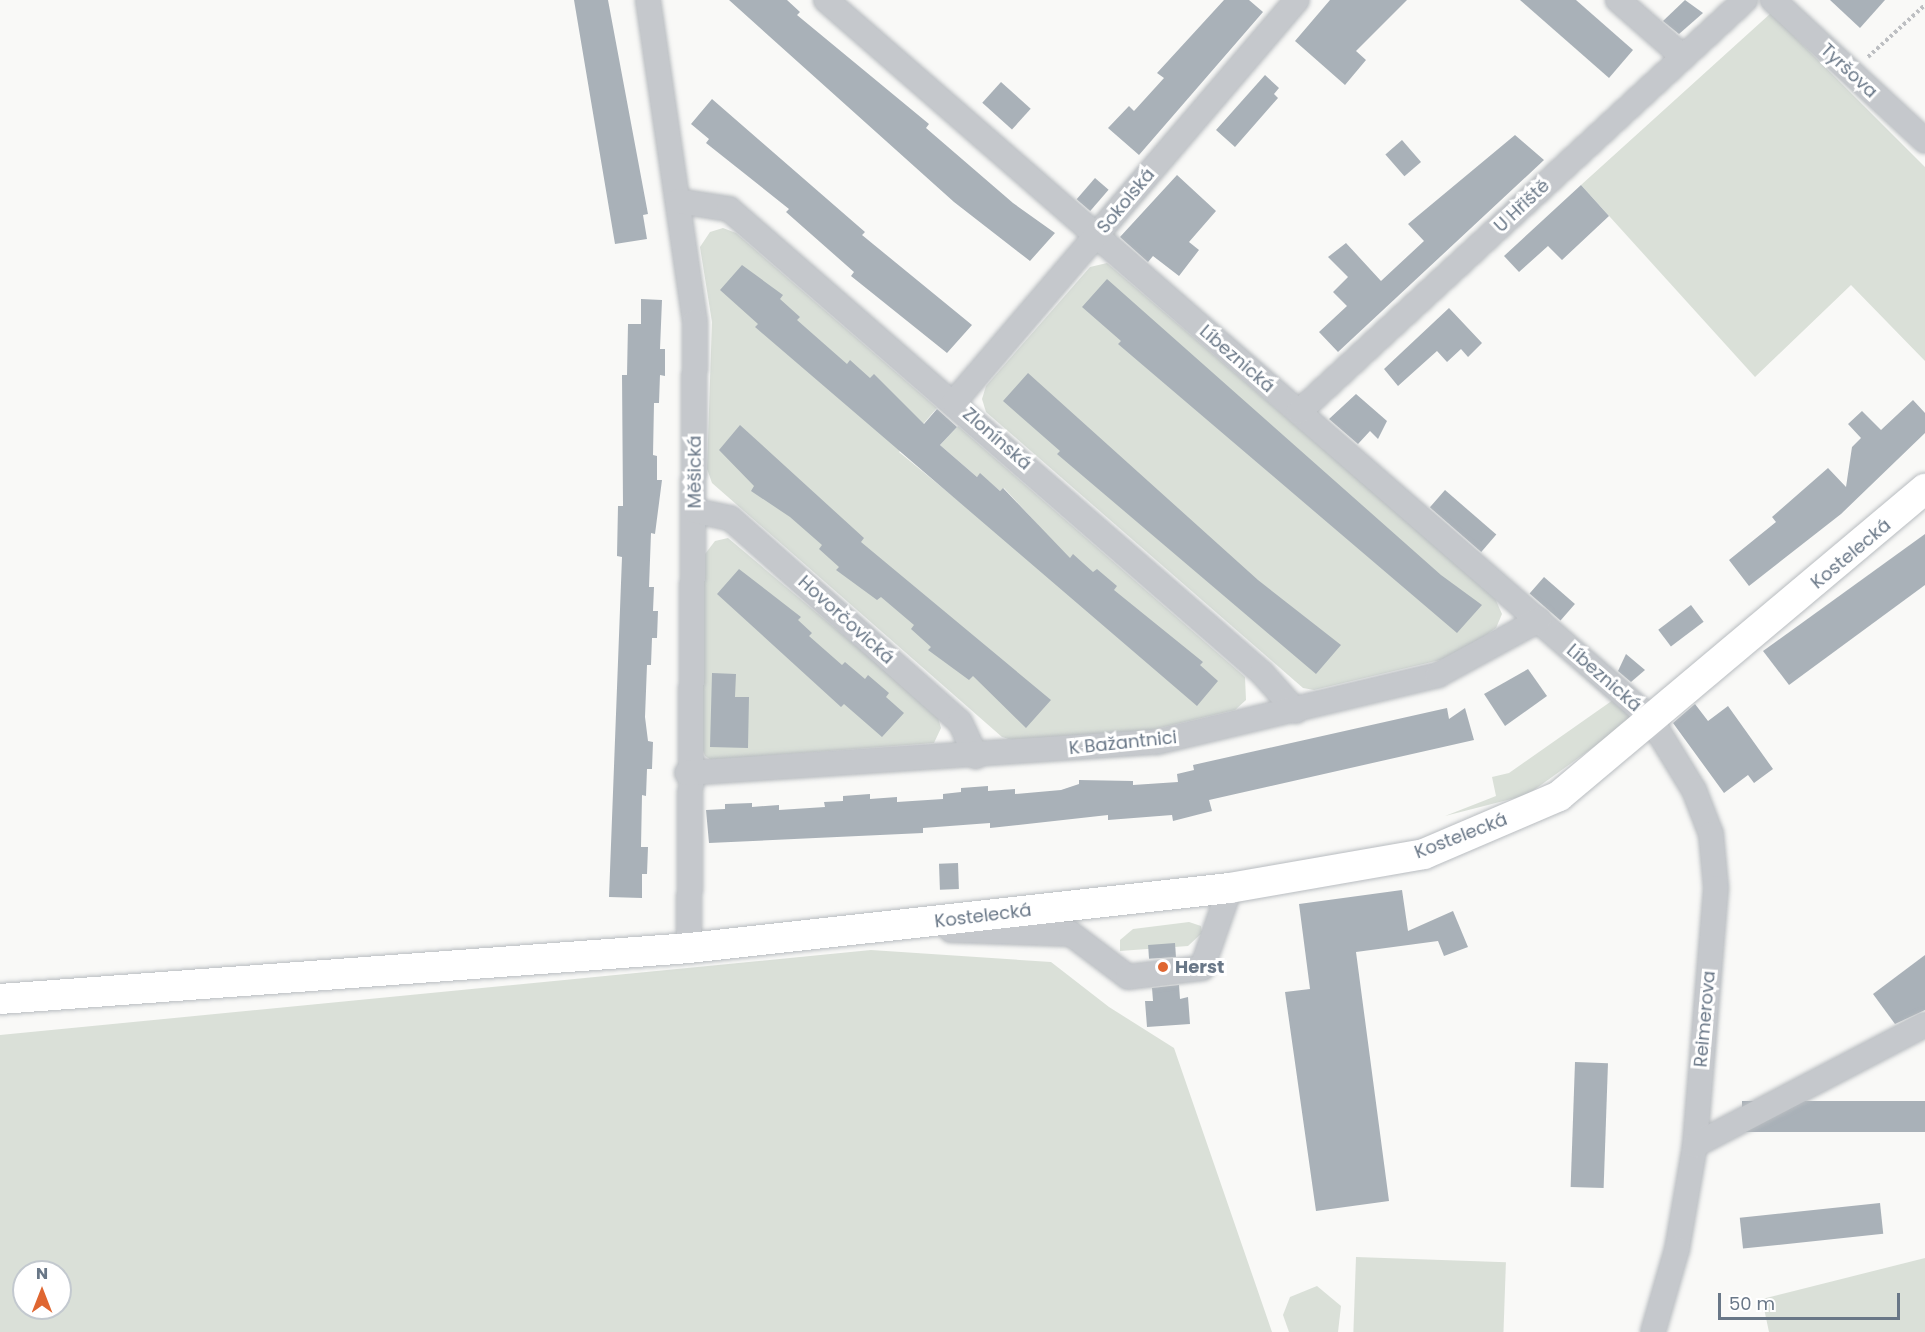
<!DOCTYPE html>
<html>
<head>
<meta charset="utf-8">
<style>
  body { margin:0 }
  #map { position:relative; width:1925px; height:1332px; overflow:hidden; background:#f9f9f7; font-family:Poppins,sans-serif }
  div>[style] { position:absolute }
  .green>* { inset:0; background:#dae0d8; transform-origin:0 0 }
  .building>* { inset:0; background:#a9b1b8; transform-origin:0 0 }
  .path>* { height:4px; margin-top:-2px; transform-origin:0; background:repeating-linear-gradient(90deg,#bdbfc2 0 3px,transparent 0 6px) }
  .roads { filter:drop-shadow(0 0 2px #b8bcc0) drop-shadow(0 0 2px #b8bcc0) }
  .minor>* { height:24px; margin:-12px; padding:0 12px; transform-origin:12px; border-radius:12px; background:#c5c8cc }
  .major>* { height:30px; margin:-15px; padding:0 15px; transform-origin:15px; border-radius:15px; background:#fff }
  .dots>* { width:16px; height:16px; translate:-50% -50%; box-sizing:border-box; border:3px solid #fff; border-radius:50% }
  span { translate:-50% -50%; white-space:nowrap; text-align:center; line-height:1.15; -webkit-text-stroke:6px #fff; paint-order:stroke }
  .street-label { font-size:18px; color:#697787 }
  .poi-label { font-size:18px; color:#697787; font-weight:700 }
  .left { translate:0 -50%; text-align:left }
  .north { position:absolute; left:12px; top:1260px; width:60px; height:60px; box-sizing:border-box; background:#fff; border:2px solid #c3c9cf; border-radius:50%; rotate:0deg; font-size:16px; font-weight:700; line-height:24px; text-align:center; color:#697787 }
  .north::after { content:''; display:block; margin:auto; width:21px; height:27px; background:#df6631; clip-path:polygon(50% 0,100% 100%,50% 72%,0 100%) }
  .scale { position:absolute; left:1718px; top:1293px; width:182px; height:27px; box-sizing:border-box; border:3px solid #697787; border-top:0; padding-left:8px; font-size:18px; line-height:21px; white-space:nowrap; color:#697787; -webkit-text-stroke:4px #fff; paint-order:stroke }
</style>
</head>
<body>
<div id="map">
  <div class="green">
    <i style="clip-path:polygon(1771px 13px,1925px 167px,1925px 361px,1851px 285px,1755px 377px,1581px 185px)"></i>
    <i style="clip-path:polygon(723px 228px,736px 233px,937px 408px,899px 452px,1017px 549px,1038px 525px,1004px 488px,1000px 491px,980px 474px,977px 477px,940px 445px,958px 426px,1245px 677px,1246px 700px,1235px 710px,1139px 733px,1015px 741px,1002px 737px,712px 483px,707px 469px,712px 322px,700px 247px,710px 232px)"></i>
    <i style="clip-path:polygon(1107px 263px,1494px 596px,1502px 614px,1496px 628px,1457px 656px,1314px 690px,1303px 688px,986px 412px,982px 399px,986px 386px,1090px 267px)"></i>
    <i style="clip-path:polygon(728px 538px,937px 714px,941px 728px,934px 743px,711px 760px,705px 756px,699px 740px,705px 554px,715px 541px)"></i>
    <i style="clip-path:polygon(1613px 700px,1634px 718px,1527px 795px,1445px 816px,1496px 796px,1492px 777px,1509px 773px)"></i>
    <i style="clip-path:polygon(1189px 922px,1201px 926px,1202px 933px,1188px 946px,1120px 951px,1120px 940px,1133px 929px)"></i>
    <i style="clip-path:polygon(evenodd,871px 950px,1051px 962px,1109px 1007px,1174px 1048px,1272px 1332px,0 1332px,0 1035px,871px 950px,24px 1272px,60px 1272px,60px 1308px,24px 1308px,24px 1272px)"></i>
    <i style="left:1356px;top:1257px;width:150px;height:75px;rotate:2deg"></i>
    <i style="clip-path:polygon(1925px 1258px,1925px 1332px,1769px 1332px,1762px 1299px)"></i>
    <i style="clip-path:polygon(1317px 1286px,1341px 1306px,1338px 1332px,1289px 1332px,1283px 1315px,1290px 1297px)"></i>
  </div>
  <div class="building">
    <i style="clip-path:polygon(574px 0,608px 0,648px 214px,643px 215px,647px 239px,615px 244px)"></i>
    <i style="clip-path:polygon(729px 0,787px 0,800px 12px,797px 15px,929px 124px,926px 128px,1013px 203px,1055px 233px,1030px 261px,954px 202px)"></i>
    <i style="clip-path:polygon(1224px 0,1249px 0,1263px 12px,1139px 155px,1108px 128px,1129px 106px,1134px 111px,1164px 78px,1157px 73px)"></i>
    <i style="clip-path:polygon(1330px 0,1407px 0,1356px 51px,1366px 60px,1345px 85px,1295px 41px)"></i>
    <i style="clip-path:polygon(1520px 0,1576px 0,1633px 50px,1609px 78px)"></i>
    <i style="clip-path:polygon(1685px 0,1703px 13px,1679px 34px,1663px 21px)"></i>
    <i style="clip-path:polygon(1830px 0,1885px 0,1860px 28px)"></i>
    <i style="clip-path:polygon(1265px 75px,1279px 88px,1274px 94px,1278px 98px,1235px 147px,1216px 130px)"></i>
    <i style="left:1001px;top:82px;width:40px;height:28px;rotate:42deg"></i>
    <i style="clip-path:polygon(712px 99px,865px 232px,862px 235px,972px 325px,947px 353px,851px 276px,854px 272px,786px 212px,789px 209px,706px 143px,709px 139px,691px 124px)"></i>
    <i style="clip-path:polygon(1515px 135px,1544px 160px,1338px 352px,1319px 332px,1347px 306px,1333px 292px,1348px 277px,1328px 257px,1346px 243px,1381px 281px,1424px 241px,1408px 224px)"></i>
    <i style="left:1402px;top:140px;width:29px;height:22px;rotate:49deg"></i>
    <i style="clip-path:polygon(1177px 175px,1216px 211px,1189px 242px,1199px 250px,1179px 276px,1153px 256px,1148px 262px,1120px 237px)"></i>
    <i style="left:1095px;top:178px;width:18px;height:28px;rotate:41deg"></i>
    <i style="clip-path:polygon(1581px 185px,1609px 216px,1562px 260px,1548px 246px,1519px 272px,1504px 256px)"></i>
    <i style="clip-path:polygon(742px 265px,783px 295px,780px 299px,800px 317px,797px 320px,847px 364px,850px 360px,870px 378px,874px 374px,924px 424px,937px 409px,957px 427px,940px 445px,977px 477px,980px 473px,1000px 491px,1003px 488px,1070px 558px,1073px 554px,1093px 572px,1097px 569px,1117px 586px,1114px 590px,1203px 662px,1200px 665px,1218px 681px,1197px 706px,755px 327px,758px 324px,720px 290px)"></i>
    <i style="clip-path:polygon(1107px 279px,1441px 575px,1482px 605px,1457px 633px,1118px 344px,1121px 341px,1082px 307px)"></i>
    <i style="clip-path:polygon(641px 299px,662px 300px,660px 349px,665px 349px,665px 376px,660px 375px,659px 403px,654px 403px,653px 455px,657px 456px,657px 480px,662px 480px,655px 534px,651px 533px,649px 587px,654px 587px,653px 611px,658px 611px,657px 638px,652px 638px,651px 665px,647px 665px,645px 717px,648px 741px,653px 742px,652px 769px,647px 769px,646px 796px,642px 795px,641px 847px,648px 847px,647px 874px,642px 874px,642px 898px,609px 897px,622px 557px,617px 556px,618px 506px,623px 506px,622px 375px,627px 375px,628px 324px,641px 324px)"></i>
    <i style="clip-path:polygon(1449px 308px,1482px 343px,1468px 357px,1461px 349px,1447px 362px,1437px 351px,1398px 386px,1384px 369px)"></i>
    <i style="clip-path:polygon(1028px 373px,1258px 580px,1341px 645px,1316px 674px,1057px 454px,1060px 451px,1003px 401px)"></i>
    <i style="clip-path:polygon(1356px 394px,1387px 421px,1378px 439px,1370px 431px,1358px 444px,1329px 419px)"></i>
    <i style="clip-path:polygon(1913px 400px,1925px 413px,1925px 433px,1841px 514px,1749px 586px,1729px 560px,1776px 522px,1772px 517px,1828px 468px,1846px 487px,1852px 447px,1861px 438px,1848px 424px,1862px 411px,1881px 430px)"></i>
    <i style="clip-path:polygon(740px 425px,864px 538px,861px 542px,1051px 700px,1026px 728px,973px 676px,969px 680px,928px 650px,931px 647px,911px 629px,914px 625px,881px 597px,877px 600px,836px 570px,839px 567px,819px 549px,822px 545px,790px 517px,751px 491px,754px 486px,719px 450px)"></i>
    <i style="left:1445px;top:490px;width:68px;height:23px;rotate:41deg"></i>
    <i style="clip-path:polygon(1925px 534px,1925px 585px,1789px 685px,1763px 651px)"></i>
    <i style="clip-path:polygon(739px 569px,801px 617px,798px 620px,812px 633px,809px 636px,842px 665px,845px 662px,865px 679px,868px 675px,889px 693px,886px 697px,904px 713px,882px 737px,844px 704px,841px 707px,717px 594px)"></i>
    <i style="left:1544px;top:577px;width:41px;height:22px;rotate:41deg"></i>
    <i style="left:1691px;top:605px;width:21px;height:41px;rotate:53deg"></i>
    <i style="clip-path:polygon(1626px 654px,1645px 670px,1631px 682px,1618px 671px)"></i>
    <i style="clip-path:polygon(1528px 669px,1547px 696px,1505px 726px,1484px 694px)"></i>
    <i style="clip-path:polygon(712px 673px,736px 674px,735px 697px,749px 697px,748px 748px,710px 747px)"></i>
    <i style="clip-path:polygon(1695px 704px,1708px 721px,1728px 706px,1773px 769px,1754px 783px,1748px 775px,1724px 793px,1673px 723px)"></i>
    <i style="clip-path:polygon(1447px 708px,1449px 719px,1465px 708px,1474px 740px,1209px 800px,1212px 811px,1173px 821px,1172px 815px,1108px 820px,1108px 815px,990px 828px,990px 823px,923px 828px,923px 833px,709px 843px,706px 810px,725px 809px,725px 804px,752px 803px,752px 807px,779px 805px,779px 810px,825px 807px,824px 802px,843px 801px,843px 796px,870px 794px,870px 799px,897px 797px,897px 802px,943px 799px,943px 794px,961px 792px,961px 788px,988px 786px,988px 791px,1015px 789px,1015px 794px,1061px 790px,1079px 784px,1079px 780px,1133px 781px,1133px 785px,1178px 782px,1177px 774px,1194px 770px,1193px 765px)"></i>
    <i style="left:958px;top:863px;width:26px;height:19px;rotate:88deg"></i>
    <i style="clip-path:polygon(1402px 890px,1408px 931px,1453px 911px,1468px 947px,1444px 956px,1438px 941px,1356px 952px,1389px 1201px,1316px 1211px,1285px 992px,1310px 989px,1299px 904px)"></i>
    <i style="left:1175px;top:943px;width:14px;height:27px;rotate:86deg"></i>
    <i style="clip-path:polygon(1925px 955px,1925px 1010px,1895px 1024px,1873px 994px)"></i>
    <i style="clip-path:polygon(1179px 985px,1180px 999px,1188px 997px,1190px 1024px,1147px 1027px,1145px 1001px,1153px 1001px,1152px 988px)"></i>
    <i style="left:1575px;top:1062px;width:33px;height:125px;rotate:2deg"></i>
    <i style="left:1925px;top:1101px;width:31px;height:183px;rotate:90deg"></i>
    <i style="left:1880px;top:1203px;width:31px;height:141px;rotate:84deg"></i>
  </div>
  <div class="path">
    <i style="left:1868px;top:57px;width:77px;rotate:-42.4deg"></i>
  </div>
  <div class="roads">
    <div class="minor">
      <i style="left:648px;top:0;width:325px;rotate:81.7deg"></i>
      <i style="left:695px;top:322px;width:626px;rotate:90.55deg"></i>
      <i style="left:826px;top:0;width:1093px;rotate:41.07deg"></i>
      <i style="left:1650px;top:718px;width:84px;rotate:58.6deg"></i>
      <i style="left:1694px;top:790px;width:47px;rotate:68.9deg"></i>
      <i style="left:1711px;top:834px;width:54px;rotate:84.7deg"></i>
      <i style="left:1716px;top:888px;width:258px;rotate:94.7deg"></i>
      <i style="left:1695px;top:1145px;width:106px;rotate:99.8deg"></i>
      <i style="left:1677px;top:1249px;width:86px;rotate:106.1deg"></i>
      <i style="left:1618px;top:0;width:86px;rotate:41.2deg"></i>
      <i style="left:1773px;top:0;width:207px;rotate:42.8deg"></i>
      <i style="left:678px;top:201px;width:52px;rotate:8.9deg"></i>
      <i style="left:729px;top:209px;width:707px;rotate:41.04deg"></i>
      <i style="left:1262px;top:673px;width:51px;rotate:48.2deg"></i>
      <i style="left:954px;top:402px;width:528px;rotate:-49.53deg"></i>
      <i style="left:1299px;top:412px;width:607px;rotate:-42.73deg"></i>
      <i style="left:696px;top:511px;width:35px;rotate:12deg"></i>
      <i style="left:730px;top:518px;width:307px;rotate:41.6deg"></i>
      <i style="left:960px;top:722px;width:38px;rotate:65deg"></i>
      <i style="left:687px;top:773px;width:471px;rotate:-3.8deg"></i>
      <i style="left:1157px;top:742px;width:289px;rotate:-13.4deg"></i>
      <i style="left:1438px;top:675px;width:115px;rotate:-28.6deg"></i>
      <i style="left:951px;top:930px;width:120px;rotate:1.9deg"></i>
      <i style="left:1071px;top:934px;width:71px;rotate:37deg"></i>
      <i style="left:1128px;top:977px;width:75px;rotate:-6.9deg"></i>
      <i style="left:1202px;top:968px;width:85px;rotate:-70.7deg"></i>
      <i style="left:1695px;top:1145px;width:259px;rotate:-27.6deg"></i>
    </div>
    <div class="major">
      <i style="left:0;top:999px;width:691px;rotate:-4.23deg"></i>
      <i style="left:689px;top:948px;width:544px;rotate:-6.33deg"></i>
      <i style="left:1230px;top:888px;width:197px;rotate:-9.9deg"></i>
      <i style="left:1424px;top:854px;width:147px;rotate:-23.2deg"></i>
      <i style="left:1559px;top:796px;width:478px;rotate:-40deg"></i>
    </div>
  </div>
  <div class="dots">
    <i style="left:1163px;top:967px;background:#df6631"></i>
  </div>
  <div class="street-label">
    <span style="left:1849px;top:71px;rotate:43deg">Tyršova</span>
    <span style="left:1126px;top:201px;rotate:-50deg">Sokolská</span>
    <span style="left:1522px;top:206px;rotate:-43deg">U Hřiště</span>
    <span style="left:1237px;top:359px;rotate:41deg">Líbeznická</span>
    <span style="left:997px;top:439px;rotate:41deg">Zlonínská</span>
    <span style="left:695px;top:472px;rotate:-90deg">Měšická</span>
    <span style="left:1851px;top:554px;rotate:-40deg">Kostelecká</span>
    <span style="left:846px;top:620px;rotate:42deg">Hovorčovická</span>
    <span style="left:1604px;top:678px;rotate:41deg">Líbeznická</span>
    <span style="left:1123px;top:743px;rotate:-6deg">K Bažantnici</span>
    <span style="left:1461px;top:836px;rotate:-21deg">Kostelecká</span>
    <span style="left:983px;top:916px;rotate:-7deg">Kostelecká</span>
    <span style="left:1705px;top:1019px;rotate:-85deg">Reimerova</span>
  </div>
  <div class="poi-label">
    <span class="left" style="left:1175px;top:967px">Herst</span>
  </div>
  <div class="north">N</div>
  <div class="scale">50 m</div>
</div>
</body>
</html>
